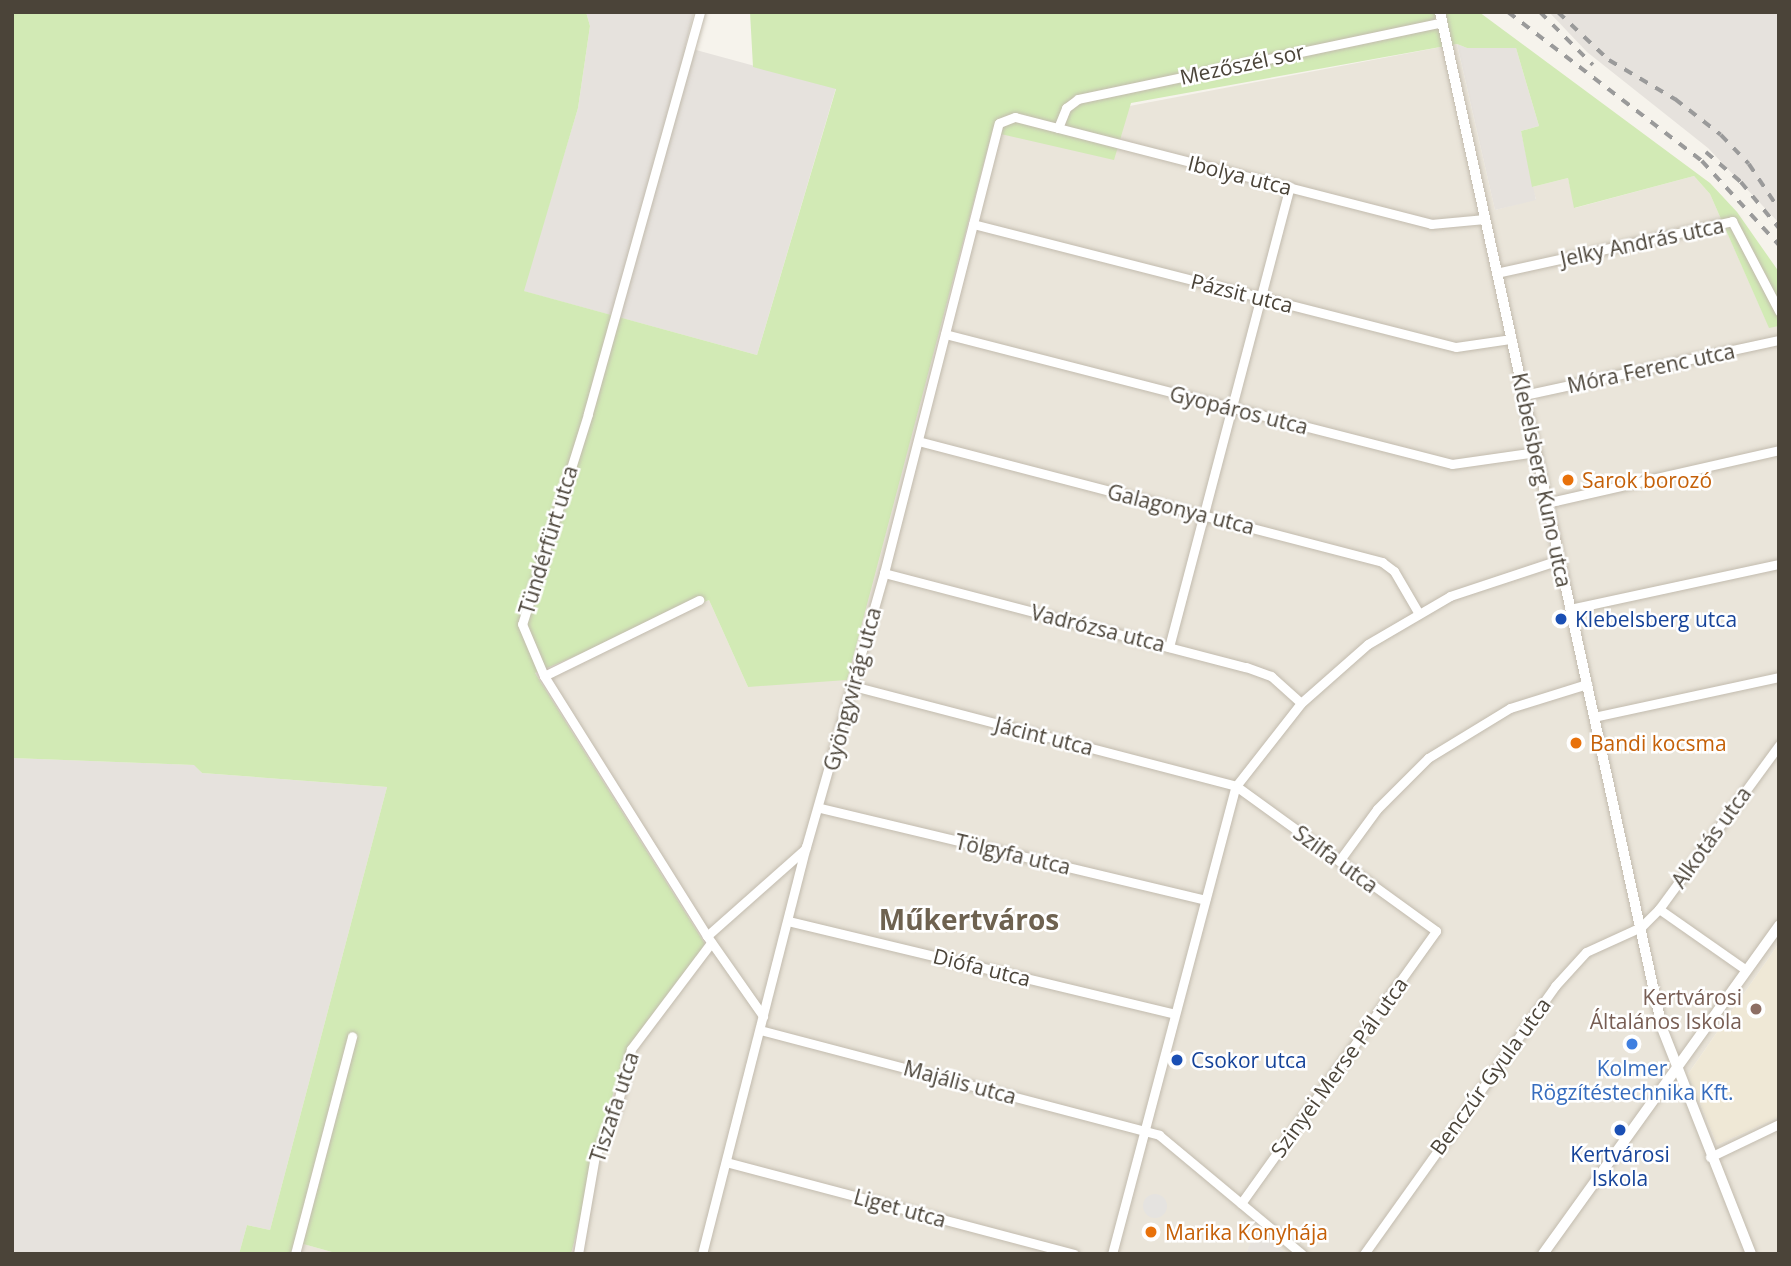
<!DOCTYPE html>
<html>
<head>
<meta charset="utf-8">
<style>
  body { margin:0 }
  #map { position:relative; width:1791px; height:1266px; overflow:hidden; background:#f6f3ec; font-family:"Open Sans",sans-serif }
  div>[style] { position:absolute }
  .residential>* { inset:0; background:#eae5da }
  .industrial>* { inset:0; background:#e6e2dd }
  .education>* { inset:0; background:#efe8d6 }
  .green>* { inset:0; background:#d2eab5 }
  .parking>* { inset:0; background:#e5e3e0 }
  .round { border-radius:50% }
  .roads { filter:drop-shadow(0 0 2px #c2bbae) drop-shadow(0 0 2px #c2bbae) }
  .minor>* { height:9px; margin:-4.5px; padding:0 4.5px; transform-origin:4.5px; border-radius:4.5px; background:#fff }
  .tertiary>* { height:10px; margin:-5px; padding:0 5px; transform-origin:5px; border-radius:5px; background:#fff }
  .rail>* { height:3.5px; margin-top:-1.75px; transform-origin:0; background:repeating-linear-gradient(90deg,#9a9a9a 0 9px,transparent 0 18px) }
  .dots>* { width:19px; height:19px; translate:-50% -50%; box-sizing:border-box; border:4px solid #fff; border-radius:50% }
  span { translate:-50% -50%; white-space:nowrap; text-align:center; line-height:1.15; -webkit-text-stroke:5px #fff; paint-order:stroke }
  .street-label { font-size:21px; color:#4b4439 }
  .food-label { font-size:21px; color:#c56008 }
  .left { translate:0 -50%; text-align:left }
  .transit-label { font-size:21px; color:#164399 }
  .education-label { font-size:21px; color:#785e54 }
  .right { translate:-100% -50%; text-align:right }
  .shop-label { font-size:21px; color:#366cbe }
  .district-label { font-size:28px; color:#6e6250; font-weight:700 }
  .frame { position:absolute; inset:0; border:14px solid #4b4439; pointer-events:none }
</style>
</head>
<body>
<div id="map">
  <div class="residential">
    <i style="clip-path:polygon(1457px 44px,1495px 210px,1536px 199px,1532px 187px,1568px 178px,1575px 208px,1694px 176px,1710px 194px,1769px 327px,1779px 326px,1779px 943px,1688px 1074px,1717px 1145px,1779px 1117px,1779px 1254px,1287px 1254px,1257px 1229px,1246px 1254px,571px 1254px,622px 1060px,705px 944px,535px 673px,709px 600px,748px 687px,992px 132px)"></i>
    <i style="clip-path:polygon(296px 1242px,339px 1254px,293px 1254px)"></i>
  </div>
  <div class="industrial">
    <i style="clip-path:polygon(586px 12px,694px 12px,685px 47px,836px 88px,757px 355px,523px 291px,578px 108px,590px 26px)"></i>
    <i style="clip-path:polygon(1549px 12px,1779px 12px,1779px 223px,1708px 148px,1587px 52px)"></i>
    <i style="clip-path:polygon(1457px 44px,1467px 48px,1516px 48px,1539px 126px,1521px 131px,1536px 200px,1495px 210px)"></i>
    <i style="clip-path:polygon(12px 758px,195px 765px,202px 773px,387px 787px,270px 1230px,247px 1225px,239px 1254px,12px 1254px)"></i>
    <i style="clip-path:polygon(1256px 1228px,1257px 1228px,1287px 1254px,1246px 1254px)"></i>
  </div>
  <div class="education">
    <i style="clip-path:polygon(1779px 943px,1779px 1117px,1717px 1145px,1688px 1074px)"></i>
  </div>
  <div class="green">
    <i style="clip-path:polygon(12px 12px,586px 12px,590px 26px,578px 108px,524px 291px,757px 355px,836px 89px,753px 67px,750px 12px,1479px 12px,1710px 183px,1737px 212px,1779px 272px,1779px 326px,1769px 328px,1710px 194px,1694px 176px,1574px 208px,1568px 178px,1532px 187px,1521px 131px,1539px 126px,1516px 48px,1467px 48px,1457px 44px,1131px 103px,1114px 160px,992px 132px,847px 680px,748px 687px,709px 600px,535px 673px,705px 944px,622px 1060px,571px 1254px,339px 1254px,296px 1242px,293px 1254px,239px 1254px,247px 1225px,270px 1230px,387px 787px,202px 773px,194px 765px,12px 758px)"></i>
  </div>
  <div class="parking">
    <i class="round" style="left:1143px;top:1194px;width:24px;height:24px"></i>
  </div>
  <div class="roads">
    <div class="minor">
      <i style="left:700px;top:12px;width:417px;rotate:105.6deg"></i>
      <i style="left:588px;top:414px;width:220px;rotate:107.4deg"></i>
      <i style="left:522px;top:624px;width:56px;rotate:67.1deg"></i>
      <i style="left:544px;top:676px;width:307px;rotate:57.9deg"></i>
      <i style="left:707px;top:936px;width:98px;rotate:55deg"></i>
      <i style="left:1058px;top:128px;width:22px;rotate:-68deg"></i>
      <i style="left:1066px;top:108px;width:15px;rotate:-37deg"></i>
      <i style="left:1078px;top:99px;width:372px;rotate:-11.9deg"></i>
      <i style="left:973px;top:224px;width:498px;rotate:14.3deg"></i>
      <i style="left:1456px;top:347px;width:56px;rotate:-8.3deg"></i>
      <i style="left:1496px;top:273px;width:242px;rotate:-12.4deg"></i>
      <i style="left:1732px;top:221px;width:102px;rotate:62.4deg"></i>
      <i style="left:945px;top:334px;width:523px;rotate:14.38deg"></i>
      <i style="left:1452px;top:464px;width:85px;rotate:-8.1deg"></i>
      <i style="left:1524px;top:395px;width:261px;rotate:-12.2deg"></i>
      <i style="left:918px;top:441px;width:480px;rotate:14.6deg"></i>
      <i style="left:1382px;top:562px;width:15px;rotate:37deg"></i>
      <i style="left:1394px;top:571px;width:48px;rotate:59.7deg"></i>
      <i style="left:1546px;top:503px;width:239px;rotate:-12.8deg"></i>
      <i style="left:884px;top:573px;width:374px;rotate:14.6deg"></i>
      <i style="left:1246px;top:667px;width:27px;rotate:20deg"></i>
      <i style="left:1271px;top:676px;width:40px;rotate:42deg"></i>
      <i style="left:1570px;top:609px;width:214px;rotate:-12.2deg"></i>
      <i style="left:1169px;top:647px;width:476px;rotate:-75.3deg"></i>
      <i style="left:544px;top:676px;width:173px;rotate:-26.1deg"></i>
      <i style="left:853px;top:686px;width:396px;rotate:14.6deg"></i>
      <i style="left:1236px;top:786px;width:247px;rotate:35.9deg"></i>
      <i style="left:1436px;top:931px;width:335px;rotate:125.6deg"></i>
      <i style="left:1594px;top:717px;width:189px;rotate:-12.2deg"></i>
      <i style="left:820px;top:808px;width:396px;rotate:13.4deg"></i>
      <i style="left:1339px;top:861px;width:64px;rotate:-53.8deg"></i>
      <i style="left:1377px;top:809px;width:72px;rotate:-45deg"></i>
      <i style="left:1428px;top:758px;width:96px;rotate:-31.4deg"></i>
      <i style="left:1510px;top:708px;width:81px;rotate:-17.3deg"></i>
      <i style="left:1659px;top:909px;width:106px;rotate:35deg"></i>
      <i style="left:788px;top:921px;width:398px;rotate:13.5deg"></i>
      <i style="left:707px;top:936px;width:131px;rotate:-41.6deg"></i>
      <i style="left:760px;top:1030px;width:413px;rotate:14.7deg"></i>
      <i style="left:1159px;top:1135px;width:186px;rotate:39.8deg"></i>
      <i style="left:1710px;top:1157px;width:76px;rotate:-25.6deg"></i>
      <i style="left:726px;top:1162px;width:360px;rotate:14.8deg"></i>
      <i style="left:295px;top:1254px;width:225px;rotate:-75.3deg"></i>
      <i style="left:578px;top:1254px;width:99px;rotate:-80.2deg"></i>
      <i style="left:595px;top:1156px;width:51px;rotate:-65.5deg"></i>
      <i style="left:616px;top:1110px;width:63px;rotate:-76.2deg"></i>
      <i style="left:631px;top:1049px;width:133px;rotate:-53deg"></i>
      <i style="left:702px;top:1254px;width:420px;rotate:-75.7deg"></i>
      <i style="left:806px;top:847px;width:285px;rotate:-74.1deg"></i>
      <i style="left:884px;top:573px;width:464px;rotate:-75.7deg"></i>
      <i style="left:999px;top:123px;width:17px;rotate:-21deg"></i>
      <i style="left:1015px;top:117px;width:430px;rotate:14.4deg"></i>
      <i style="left:1431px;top:224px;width:54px;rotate:-5.3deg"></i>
      <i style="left:1112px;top:1254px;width:484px;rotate:-75.2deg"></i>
      <i style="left:1236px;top:786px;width:105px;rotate:-51.9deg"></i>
      <i style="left:1301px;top:703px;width:89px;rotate:-41.4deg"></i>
      <i style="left:1368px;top:644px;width:95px;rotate:-30.3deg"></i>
      <i style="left:1450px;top:596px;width:115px;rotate:-18.3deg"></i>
      <i style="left:1364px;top:1254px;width:329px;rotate:-54.5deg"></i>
      <i style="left:1555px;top:986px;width:46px;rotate:-47.6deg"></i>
      <i style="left:1586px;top:952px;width:60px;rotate:-24.4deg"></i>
      <i style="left:1641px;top:927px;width:25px;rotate:-45deg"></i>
      <i style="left:1659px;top:909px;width:203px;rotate:-53.8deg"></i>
    </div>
    <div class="tertiary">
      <i style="left:1440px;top:12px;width:1040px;rotate:77.67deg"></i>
      <i style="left:1662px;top:1028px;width:243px;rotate:68.5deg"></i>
      <i style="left:1543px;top:1254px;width:405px;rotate:-54.3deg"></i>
    </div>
  </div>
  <div class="rail">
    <i style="left:1508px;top:12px;width:245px;rotate:37.5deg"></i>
    <i style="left:1702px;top:161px;width:114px;rotate:47.5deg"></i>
    <i style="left:1540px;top:12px;width:75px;rotate:45deg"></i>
    <i style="left:1558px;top:12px;width:70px;rotate:43.3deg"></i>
    <i style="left:1609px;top:60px;width:77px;rotate:30.6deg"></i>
    <i style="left:1675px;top:99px;width:58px;rotate:38deg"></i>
    <i style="left:1721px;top:135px;width:40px;rotate:46deg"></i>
    <i style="left:1749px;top:164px;width:54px;rotate:56.3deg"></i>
    <i style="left:1706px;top:152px;width:46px;rotate:40.6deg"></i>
    <i style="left:1741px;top:182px;width:60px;rotate:50.4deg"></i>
  </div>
  <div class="dots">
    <i style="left:1568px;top:480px;background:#e8710a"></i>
    <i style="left:1561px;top:619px;background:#1a4fb4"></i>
    <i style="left:1576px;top:743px;background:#e8710a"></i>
    <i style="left:1756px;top:1009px;background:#8d6e63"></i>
    <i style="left:1632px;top:1044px;background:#3f7fe0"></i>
    <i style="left:1177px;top:1060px;background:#1a4fb4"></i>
    <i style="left:1620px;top:1130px;background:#1a4fb4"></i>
    <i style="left:1151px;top:1232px;background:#e8710a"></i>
  </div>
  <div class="street-label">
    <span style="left:1242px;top:64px;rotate:-12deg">Mezőszél sor</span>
    <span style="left:1240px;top:175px;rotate:14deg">Ibolya utca</span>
    <span style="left:1642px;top:242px;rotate:-12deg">Jelky András utca</span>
    <span style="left:1242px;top:293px;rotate:14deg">Pázsit utca</span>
    <span style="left:1651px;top:368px;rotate:-12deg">Móra Ferenc utca</span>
    <span style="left:1239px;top:410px;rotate:14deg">Gyopáros utca</span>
    <span style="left:1542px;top:480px;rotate:78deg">Klebelsberg Kuno utca</span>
    <span style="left:1181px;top:509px;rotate:14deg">Galagonya utca</span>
    <span style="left:548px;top:540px;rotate:-73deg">Tündérfürt utca</span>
    <span style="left:1098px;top:628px;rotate:14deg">Vadrózsa utca</span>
    <span style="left:852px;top:689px;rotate:-75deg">Gyöngyvirág utca</span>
    <span style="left:1044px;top:736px;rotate:14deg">Jácint utca</span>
    <span style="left:1711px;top:837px;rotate:-54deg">Alkotás utca</span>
    <span style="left:1013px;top:854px;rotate:13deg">Tölgyfa utca</span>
    <span style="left:1336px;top:859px;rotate:36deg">Szilfa utca</span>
    <span style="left:982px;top:967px;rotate:14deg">Diófa utca</span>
    <span style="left:1339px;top:1067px;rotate:-54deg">Szinyei Merse Pál utca</span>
    <span style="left:1490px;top:1076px;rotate:-54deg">Benczúr Gyula utca</span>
    <span style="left:960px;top:1082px;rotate:15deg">Majális utca</span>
    <span style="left:614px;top:1107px;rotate:-72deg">Tiszafa utca</span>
    <span style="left:900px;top:1208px;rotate:15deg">Liget utca</span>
  </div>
  <div class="food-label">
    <span class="left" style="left:1582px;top:480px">Sarok borozó</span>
    <span class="left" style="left:1590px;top:743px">Bandi kocsma</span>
    <span class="left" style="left:1165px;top:1232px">Marika Konyhája</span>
  </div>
  <div class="transit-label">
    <span class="left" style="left:1575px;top:619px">Klebelsberg utca</span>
    <span class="left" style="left:1191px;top:1060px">Csokor utca</span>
    <span style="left:1620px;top:1166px">Kertvárosi<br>Iskola</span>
  </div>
  <div class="education-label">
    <span class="right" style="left:1742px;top:1009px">Kertvárosi<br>Általános Iskola</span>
  </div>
  <div class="shop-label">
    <span style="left:1632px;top:1080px">Kolmer<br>Rögzítéstechnika Kft.</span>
  </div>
  <div class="district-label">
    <span style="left:969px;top:919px">Műkertváros</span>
  </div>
  <div class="frame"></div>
</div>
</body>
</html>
